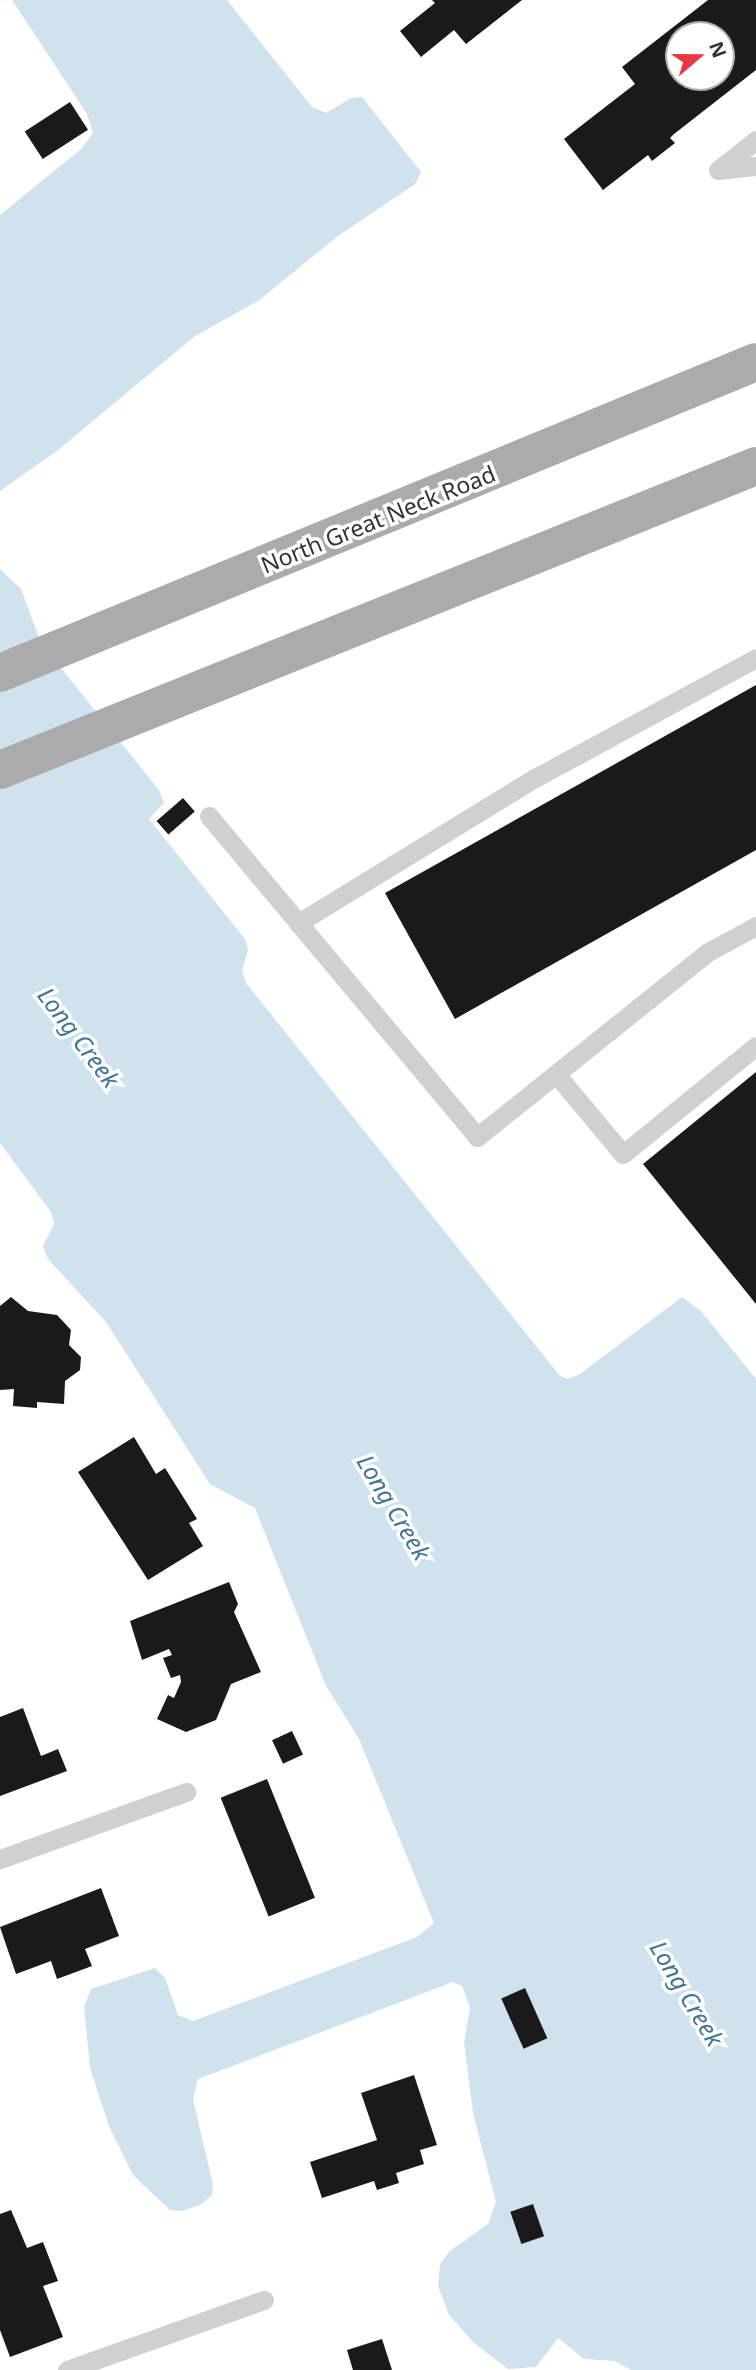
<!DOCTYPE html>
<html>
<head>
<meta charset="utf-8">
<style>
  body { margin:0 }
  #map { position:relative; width:756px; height:2370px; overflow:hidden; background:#fff; font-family:"Noto Sans",sans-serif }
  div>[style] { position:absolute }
  .water>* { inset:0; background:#cfe2ee }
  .building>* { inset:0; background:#1a1a1a; transform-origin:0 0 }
  .lane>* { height:19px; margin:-9.5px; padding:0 9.5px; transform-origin:9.5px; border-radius:9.5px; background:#d0d0d0 }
  .primary>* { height:38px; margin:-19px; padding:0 19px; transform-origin:19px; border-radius:19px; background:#ababab }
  span { translate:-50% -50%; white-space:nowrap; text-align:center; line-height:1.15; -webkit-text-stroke:7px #fff; paint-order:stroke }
  .street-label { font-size:23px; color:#333 }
  .water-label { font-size:24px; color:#3f7597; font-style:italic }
  .north { position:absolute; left:665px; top:21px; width:70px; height:70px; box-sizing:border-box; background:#fff; border:2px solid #adadad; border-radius:50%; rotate:70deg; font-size:19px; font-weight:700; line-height:28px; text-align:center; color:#333 }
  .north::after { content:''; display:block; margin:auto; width:24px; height:32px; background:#e63946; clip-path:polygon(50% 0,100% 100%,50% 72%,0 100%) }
</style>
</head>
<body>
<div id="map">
  <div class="water">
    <i style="clip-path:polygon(12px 0,227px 0,312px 107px,326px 113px,351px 98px,362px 97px,421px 172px,415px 184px,338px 236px,258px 301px,195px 336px,58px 450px,0 491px,0 215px,81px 149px,93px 133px,87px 114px)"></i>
    <i style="clip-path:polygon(0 569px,21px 589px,41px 643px,159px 790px,164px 803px,149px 819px,245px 939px,248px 950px,242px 971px,246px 983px,560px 1376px,568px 1379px,580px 1374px,682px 1297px,701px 1311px,756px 1379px,756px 2370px,631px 2370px,615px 2361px,584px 2359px,558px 2338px,536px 2367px,508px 2369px,474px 2343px,449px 2315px,438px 2286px,440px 2264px,450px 2251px,488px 2224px,496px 2202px,473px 2113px,464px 2042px,470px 2008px,462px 1986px,453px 1982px,198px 2079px,193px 2099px,213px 2185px,212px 2195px,202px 2204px,182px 2211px,170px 2210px,133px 2175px,109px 2126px,90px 2068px,84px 2007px,91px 1989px,155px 1968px,165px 1978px,178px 2015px,193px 2021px,417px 1937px,434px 1923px,359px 1739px,326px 1686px,255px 1508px,210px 1484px,106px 1322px,48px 1259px,43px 1246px,54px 1224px,51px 1212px,0 1143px)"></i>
  </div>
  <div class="building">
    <i style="clip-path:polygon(432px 0,522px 0,466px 44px,454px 30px,421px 57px,400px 31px,435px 3px)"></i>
    <i style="clip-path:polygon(evenodd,708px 0,756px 0,756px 70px,674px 134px,670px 138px,675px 143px,652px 161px,648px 155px,603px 190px,564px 139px,635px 84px,622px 67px,708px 0,679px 35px,721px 35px,721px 77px,679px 77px,679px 35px)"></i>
    <i style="left:70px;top:102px;width:33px;height:54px;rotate:57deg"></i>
    <i style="clip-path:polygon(756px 685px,756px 850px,455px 1019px,385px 893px)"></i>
    <i style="left:183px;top:798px;width:18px;height:35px;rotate:49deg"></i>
    <i style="clip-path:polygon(756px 1072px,756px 1304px,643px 1164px)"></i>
    <i style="clip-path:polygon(11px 1297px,28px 1311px,57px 1315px,71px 1330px,69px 1345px,81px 1357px,80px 1370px,65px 1381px,64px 1404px,37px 1402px,37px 1408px,13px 1406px,14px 1389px,0 1390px,0 1306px)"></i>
    <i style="clip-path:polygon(134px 1437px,156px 1474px,165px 1468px,197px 1519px,189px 1523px,203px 1546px,148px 1580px,78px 1472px)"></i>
    <i style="clip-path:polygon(229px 1582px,238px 1604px,234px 1612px,261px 1672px,231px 1684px,216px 1720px,186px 1732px,157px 1719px,168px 1695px,174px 1698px,181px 1682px,180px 1675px,171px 1678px,163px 1658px,172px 1655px,169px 1649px,142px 1660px,130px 1621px)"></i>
    <i style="clip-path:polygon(23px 1708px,41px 1756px,58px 1749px,67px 1771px,0 1796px,0 1717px)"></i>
    <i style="left:292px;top:1731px;width:26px;height:22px;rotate:65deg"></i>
    <i style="left:267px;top:1779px;width:128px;height:50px;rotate:68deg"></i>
    <i style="clip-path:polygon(101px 1888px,119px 1936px,85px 1949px,92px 1966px,57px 1979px,51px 1961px,16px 1974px,0 1927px)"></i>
    <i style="left:525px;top:1988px;width:55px;height:26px;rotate:66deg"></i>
    <i style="clip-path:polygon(414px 2075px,437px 2145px,420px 2150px,424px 2164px,396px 2173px,399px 2183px,377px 2190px,374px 2181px,322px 2198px,310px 2162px,377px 2140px,361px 2093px)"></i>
    <i style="left:533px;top:2204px;width:34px;height:24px;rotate:71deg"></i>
    <i style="clip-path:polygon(11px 2210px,27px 2248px,43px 2242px,58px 2281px,43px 2286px,63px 2337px,10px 2357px,0 2330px,0 2214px)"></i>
    <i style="clip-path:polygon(382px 2339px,392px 2370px,353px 2370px,347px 2350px)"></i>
  </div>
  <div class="lane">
    <i style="left:756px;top:140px;width:48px;rotate:141.7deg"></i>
    <i style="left:718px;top:170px;width:38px;rotate:-6deg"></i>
    <i style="left:209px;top:816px;width:418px;rotate:50.1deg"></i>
    <i style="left:477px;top:1137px;width:296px;rotate:-38.7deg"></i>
    <i style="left:708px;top:952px;width:55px;rotate:-28.4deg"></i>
    <i style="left:298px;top:923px;width:278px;rotate:-31.5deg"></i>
    <i style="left:535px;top:778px;width:251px;rotate:-28.5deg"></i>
    <i style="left:556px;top:1074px;width:104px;rotate:50.1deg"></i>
    <i style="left:623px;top:1154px;width:171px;rotate:-39.1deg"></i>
    <i style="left:0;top:1859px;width:198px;rotate:-19.8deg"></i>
    <i style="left:67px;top:2370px;width:209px;rotate:-19.6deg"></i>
  </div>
  <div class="primary">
    <i style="left:0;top:673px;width:817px;rotate:-22.36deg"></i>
    <i style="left:0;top:770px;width:815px;rotate:-21.91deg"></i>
  </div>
  <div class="street-label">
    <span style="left:378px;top:519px;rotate:-22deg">North Great Neck Road</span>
  </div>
  <div class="water-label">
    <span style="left:79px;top:1037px;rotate:53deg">Long Creek</span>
    <span style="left:394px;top:1507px;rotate:59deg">Long Creek</span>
    <span style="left:687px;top:1993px;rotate:59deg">Long Creek</span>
  </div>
  <div class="north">N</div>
</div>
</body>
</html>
